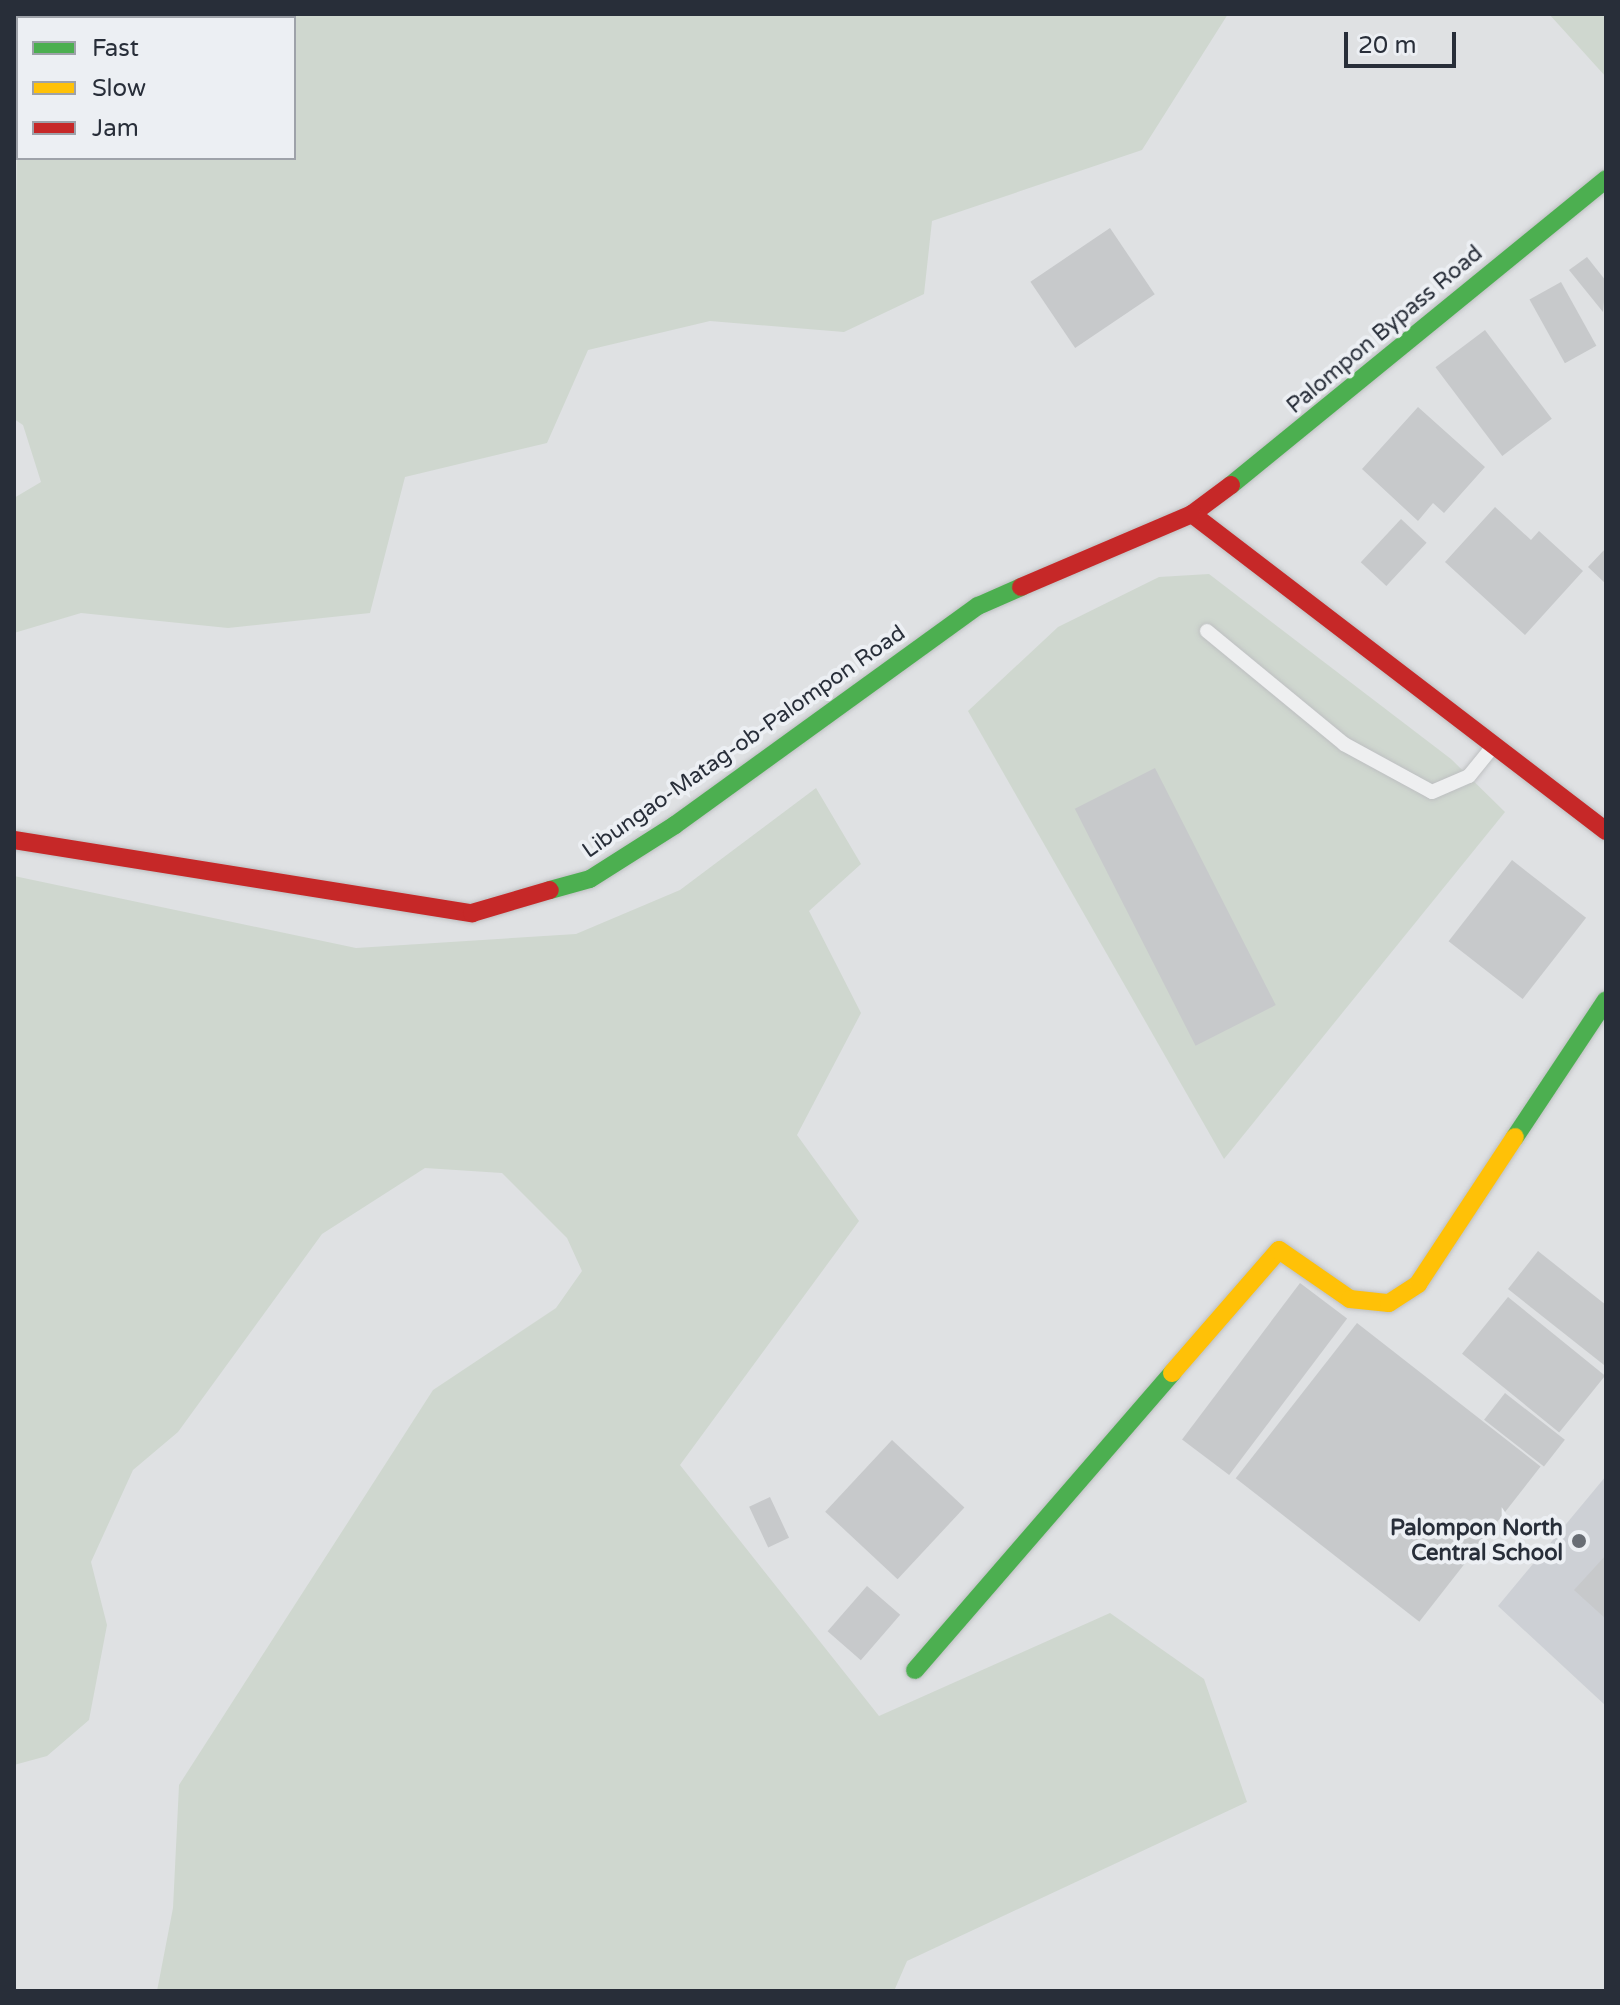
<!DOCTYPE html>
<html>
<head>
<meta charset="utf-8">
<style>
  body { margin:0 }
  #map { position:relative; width:1620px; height:2005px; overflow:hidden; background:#dfe1e3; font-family:"Varela Round",sans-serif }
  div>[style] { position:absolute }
  .built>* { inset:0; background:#cdd0d5 }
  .green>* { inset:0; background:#cfd7cf }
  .building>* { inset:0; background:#c7c9cb; transform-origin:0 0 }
  .roads { filter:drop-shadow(0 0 2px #bdbfc1) drop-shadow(0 0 2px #bdbfc1) }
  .lane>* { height:14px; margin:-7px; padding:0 7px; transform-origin:7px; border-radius:7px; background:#eeeff0 }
  .fast>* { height:18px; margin:-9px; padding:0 9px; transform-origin:9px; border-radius:9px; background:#4caf50 }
  .slow>* { height:18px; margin:-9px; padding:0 9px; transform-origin:9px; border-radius:9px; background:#ffc107 }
  .jam>* { height:18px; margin:-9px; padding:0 9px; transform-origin:9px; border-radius:9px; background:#c62828 }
  .dots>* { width:22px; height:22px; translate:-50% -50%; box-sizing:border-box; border:4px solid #eceff3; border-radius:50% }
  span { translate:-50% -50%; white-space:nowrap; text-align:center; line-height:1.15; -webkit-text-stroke:8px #eceff3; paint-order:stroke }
  .street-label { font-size:22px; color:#282e39 }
  .poi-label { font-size:22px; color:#282e39; font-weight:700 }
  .right { translate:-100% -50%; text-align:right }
  .frame { position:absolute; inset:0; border:16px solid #282e39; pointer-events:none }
  .legend { position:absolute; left:16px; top:16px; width:280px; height:144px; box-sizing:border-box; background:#eceff3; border:2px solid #9ea2a9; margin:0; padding:10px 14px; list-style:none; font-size:24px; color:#282e39 }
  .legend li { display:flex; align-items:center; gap:16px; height:40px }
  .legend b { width:40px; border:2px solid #9ea2a9 }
  .scale { position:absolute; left:1344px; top:32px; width:112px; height:36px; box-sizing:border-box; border:4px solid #282e39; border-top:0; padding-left:10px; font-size:24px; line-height:28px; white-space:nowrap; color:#282e39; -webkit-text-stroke:6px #eceff3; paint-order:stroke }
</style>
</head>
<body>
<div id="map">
  <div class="built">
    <i style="clip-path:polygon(1606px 1476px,1606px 1706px,1498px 1606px)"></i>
  </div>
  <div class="green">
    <i style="clip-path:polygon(30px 14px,1228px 14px,1142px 150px,932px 221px,924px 294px,844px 332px,710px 321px,588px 350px,547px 443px,405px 477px,370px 613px,228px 628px,81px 613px,14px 633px,14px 498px,41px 482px,23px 425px,14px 419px,18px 41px,18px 158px,294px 158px,294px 18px,29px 18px)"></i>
    <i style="clip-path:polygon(1549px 14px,1606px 14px,1606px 77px)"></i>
    <i style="clip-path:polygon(1209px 574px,1451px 759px,1505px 812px,1224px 1159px,968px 711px,1058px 627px,1159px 577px)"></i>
    <i style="clip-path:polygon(816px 788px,861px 864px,809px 911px,861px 1013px,797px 1135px,859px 1221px,680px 1465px,879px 1716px,1110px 1613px,1204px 1679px,1247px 1802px,907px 1961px,894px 1991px,157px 1991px,173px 1908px,179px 1785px,433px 1390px,556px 1308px,582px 1271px,567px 1238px,502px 1173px,425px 1168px,322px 1234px,178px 1432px,133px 1470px,91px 1562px,107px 1625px,89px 1720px,47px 1756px,14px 1765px,14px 876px,356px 948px,576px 934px,680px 890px)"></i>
  </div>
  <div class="building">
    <i style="left:1110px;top:228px;width:80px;height:96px;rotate:56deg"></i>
    <i style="clip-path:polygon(1587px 257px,1606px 281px,1603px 312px,1569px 270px)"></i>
    <i style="left:1561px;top:282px;width:73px;height:36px;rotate:61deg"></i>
    <i style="left:1485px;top:330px;width:111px;height:62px;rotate:53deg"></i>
    <i style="clip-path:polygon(1418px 407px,1485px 467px,1444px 513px,1433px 503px,1418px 521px,1362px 469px)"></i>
    <i style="clip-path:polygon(1495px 507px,1531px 540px,1539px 531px,1583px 571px,1525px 635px,1445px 562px)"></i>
    <i style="left:1401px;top:519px;width:35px;height:59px;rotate:43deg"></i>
    <i style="clip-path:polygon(1606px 548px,1606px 584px,1588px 567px)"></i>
    <i style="left:1155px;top:768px;width:266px;height:90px;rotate:63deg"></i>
    <i style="left:1512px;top:860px;width:94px;height:103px;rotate:38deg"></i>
    <i style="clip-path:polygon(1538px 1251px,1606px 1305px,1604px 1365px,1508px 1289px)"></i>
    <i style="left:1300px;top:1283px;width:59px;height:196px;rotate:37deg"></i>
    <i style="left:1508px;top:1297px;width:125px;height:73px;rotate:39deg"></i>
    <i style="left:1357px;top:1323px;width:233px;height:197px;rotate:38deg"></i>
    <i style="left:1505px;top:1393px;width:76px;height:34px;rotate:38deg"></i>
    <i style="left:892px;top:1440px;width:99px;height:98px;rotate:43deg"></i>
    <i style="left:770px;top:1497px;width:45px;height:23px;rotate:65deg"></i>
    <i style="clip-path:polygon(1606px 1555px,1606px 1619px,1574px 1590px)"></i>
    <i style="left:867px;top:1586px;width:44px;height:60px;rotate:41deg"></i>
  </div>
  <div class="roads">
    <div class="lane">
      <i style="left:1207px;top:631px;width:178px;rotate:39.5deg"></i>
      <i style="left:1344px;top:744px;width:100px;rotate:28.6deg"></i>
      <i style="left:1432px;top:792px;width:40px;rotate:-23.4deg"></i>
      <i style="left:1469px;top:776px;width:35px;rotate:-51deg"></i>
    </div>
    <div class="fast">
      <i style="left:1231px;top:485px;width:484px;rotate:-39.2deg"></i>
      <i style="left:550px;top:890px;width:41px;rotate:-15.4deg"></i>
      <i style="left:590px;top:879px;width:101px;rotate:-32.4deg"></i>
      <i style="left:675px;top:825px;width:374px;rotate:-35.9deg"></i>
      <i style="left:978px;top:606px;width:47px;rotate:-23.8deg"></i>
      <i style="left:1515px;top:1137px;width:164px;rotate:-56.4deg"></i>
      <i style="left:915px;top:1670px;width:393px;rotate:-49.1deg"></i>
    </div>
    <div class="slow">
      <i style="left:1172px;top:1373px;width:163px;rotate:-49deg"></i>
      <i style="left:1279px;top:1250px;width:86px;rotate:34.6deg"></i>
      <i style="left:1350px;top:1299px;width:39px;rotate:6deg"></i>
      <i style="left:1389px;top:1303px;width:35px;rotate:-33deg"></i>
      <i style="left:1418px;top:1284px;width:176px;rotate:-56.6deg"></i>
    </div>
    <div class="jam">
      <i style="left:1231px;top:485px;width:49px;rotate:143.4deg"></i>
      <i style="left:1192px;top:514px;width:521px;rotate:37.44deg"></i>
      <i style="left:1021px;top:587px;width:186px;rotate:-23.1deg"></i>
      <i style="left:14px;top:840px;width:464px;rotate:9.1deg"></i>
      <i style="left:472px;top:913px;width:81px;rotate:-16.4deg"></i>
    </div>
  </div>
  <div class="dots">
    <i style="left:1579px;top:1541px;background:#686d74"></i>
  </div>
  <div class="street-label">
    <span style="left:1385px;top:330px;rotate:-40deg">Palompon Bypass Road</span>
    <span style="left:744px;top:742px;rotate:-35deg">Libungao-Matag-ob-Palompon Road</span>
  </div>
  <div class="poi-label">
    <span class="right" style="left:1563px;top:1541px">Palompon North<br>Central School</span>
  </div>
  <div class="frame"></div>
  <ul class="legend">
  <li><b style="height:10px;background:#4caf50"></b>Fast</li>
  <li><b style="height:10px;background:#ffc107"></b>Slow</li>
  <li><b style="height:10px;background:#c62828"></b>Jam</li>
  </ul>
  <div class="scale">20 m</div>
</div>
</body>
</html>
